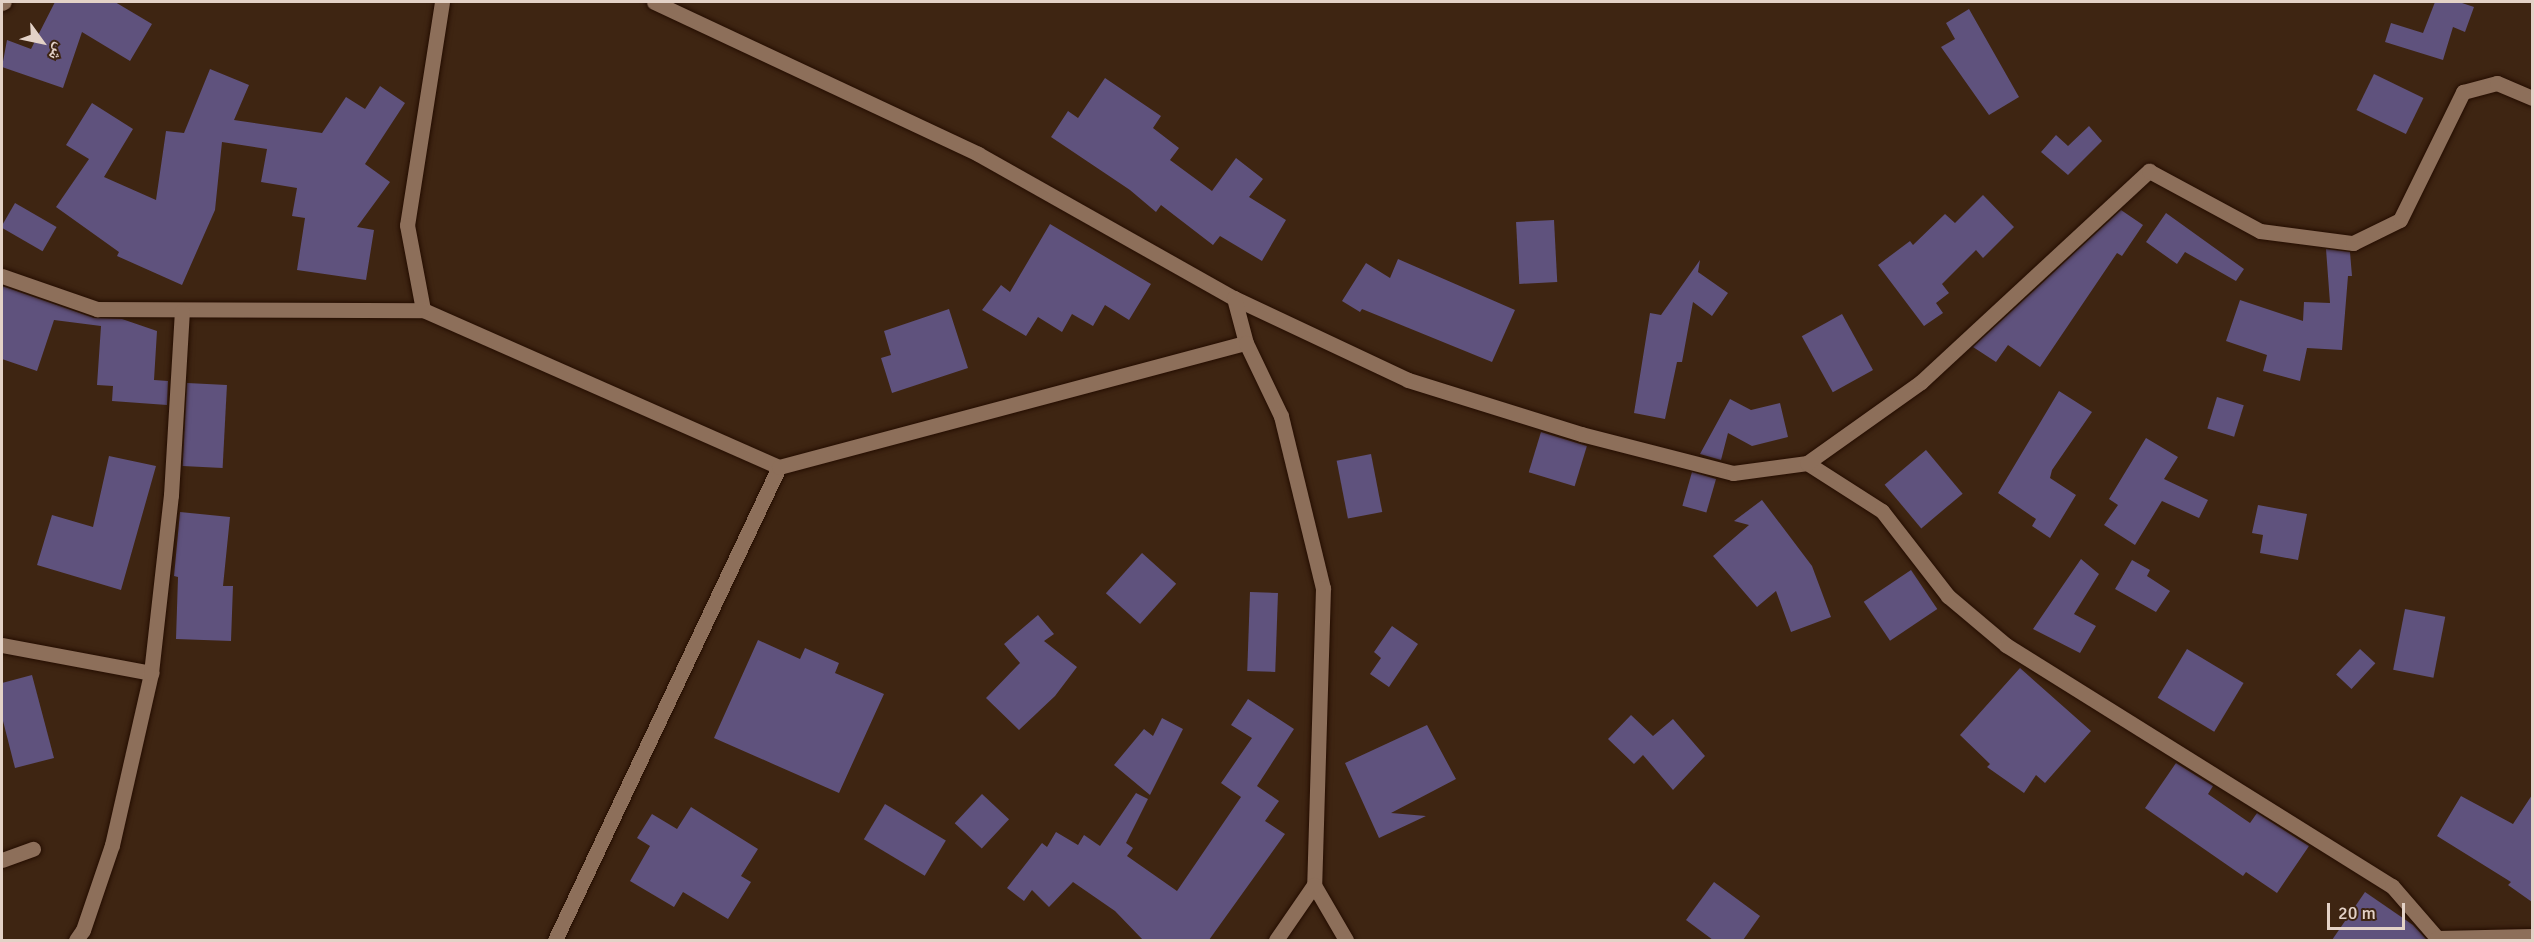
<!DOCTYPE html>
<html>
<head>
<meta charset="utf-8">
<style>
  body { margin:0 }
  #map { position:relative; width:2534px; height:942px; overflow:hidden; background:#3e2512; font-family:Signika,"Noto Naskh Arabic",sans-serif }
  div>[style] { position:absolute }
  .building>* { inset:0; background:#5f527d; transform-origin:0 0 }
  .roads { filter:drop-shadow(0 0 2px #240d00) drop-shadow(0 0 2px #240d00) }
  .minor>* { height:15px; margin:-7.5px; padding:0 7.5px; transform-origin:7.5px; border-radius:7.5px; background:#8d6f5a }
  .tertiary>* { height:15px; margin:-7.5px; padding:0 7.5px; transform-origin:7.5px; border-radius:7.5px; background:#8d6f5a }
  span { translate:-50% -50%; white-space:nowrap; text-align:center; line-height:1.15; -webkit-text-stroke:6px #3e2512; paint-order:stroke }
  .frame { position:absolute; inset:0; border:3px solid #e3d2c7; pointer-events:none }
  .north { position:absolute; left:12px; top:12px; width:60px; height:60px; -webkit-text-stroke:4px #3e2512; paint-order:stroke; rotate:123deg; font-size:16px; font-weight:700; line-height:24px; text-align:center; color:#e3d2c7 }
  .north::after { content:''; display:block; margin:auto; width:21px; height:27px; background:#e3d2c7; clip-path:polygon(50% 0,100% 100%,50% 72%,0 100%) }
  .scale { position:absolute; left:2327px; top:903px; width:78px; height:27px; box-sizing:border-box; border:3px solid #e3d2c7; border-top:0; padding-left:8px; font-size:18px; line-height:21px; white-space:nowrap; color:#e3d2c7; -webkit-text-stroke:4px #3e2512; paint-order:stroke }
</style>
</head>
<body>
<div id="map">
  <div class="building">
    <i style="clip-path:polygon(55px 2px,115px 2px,152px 24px,130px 61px,82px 32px,63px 88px,2px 67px,7px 40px,31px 49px)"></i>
    <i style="clip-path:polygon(2435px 2px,2459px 2px,2474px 7px,2465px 32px,2453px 27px,2443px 60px,2385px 42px,2391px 23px,2423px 33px)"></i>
    <i style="clip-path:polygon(1969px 9px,2019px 97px,1989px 115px,1941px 47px,1955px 39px,1946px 23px)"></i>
    <i style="clip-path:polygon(210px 69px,249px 85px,234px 120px,322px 133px,346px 97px,365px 109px,380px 86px,405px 103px,365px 164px,390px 182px,357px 227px,374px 230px,366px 280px,297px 270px,305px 218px,292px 216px,297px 188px,261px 182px,267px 149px,222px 142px,215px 210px,182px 285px,117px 256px,119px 252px,56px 207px,89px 159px,66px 145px,92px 103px,133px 129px,104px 177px,156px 200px,166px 131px,184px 133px)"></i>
    <i style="left:2374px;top:74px;width:55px;height:40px;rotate:26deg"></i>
    <i style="clip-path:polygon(1105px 78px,1161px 116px,1153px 128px,1179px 148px,1170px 160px,1212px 191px,1236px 158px,1263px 179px,1249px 197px,1286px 220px,1262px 261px,1220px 236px,1213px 245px,1161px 205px,1156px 212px,1130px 190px,1051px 137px,1068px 111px,1078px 118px)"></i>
    <i style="clip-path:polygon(2089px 126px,2102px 141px,2068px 175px,2041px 152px,2056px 135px,2068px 146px)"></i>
    <i style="clip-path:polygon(1983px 195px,2014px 227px,1983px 258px,1976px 250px,1942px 284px,1949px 293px,1936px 303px,1943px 313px,1924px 326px,1878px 265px,1910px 241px,1913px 245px,1945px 214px,1955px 223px)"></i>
    <i style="left:15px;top:203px;width:48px;height:28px;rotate:30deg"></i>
    <i style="clip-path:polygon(2121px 210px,2143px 225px,2122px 256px,2117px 253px,2040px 367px,2008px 345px,1996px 362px,1973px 347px)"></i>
    <i style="clip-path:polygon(2166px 213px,2244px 269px,2236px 281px,2185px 252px,2177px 264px,2146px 242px)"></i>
    <i style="left:1554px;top:220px;width:62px;height:38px;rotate:87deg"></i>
    <i style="clip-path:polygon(1050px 224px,1151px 284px,1129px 320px,1105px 305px,1093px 326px,1072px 314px,1062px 332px,1038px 317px,1026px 336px,982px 310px,1001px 285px,1010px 292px)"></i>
    <i style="clip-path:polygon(2326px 249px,2350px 252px,2352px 276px,2348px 276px,2342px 350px,2307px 348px,2300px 381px,2263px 371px,2267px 355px,2226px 341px,2240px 300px,2303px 321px,2304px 302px,2330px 303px)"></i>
    <i style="clip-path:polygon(1398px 259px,1515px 310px,1492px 362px,1362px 309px,1360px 312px,1342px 301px,1366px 263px,1390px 278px)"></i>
    <i style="clip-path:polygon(1700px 260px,1698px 272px,1728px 293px,1712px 316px,1693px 302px,1682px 362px,1677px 362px,1665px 419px,1634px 413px,1650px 313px,1661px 315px)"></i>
    <i style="clip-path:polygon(2px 286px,94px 318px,122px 319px,157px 331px,154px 380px,168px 381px,167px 405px,112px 401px,113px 386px,97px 385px,101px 326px,54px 320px,37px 371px,2px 359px)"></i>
    <i style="clip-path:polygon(949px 309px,968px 368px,892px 393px,881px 358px,891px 355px,884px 331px)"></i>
    <i style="left:1842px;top:314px;width:64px;height:46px;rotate:61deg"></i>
    <i style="left:187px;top:383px;width:40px;height:83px;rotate:3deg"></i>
    <i style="clip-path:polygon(2059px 391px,2092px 412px,2052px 470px,2050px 478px,2076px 495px,2050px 538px,2032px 526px,2036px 519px,1998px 493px)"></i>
    <i style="left:2217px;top:397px;width:28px;height:33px;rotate:17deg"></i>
    <i style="clip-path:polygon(1730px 399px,1751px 410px,1780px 403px,1788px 437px,1752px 446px,1728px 433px,1721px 460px,1700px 454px)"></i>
    <i style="left:1541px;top:432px;width:48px;height:42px;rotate:17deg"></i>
    <i style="clip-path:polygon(2146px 438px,2178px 457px,2164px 479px,2208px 500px,2199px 518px,2162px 501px,2135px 545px,2104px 525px,2118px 505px,2109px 499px)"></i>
    <i style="left:1926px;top:450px;width:57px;height:54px;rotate:50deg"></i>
    <i style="left:1371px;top:454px;width:59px;height:35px;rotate:79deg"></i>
    <i style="clip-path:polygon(109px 456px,156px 466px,121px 590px,37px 565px,52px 515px,93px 527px)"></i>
    <i style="left:1692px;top:472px;width:25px;height:35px;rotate:16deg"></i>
    <i style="clip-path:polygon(1762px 500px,1812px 566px,1831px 617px,1791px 632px,1776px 591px,1757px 607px,1713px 556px,1749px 525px,1734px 521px)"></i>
    <i style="clip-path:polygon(2258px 505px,2307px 514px,2298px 560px,2260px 553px,2263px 535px,2252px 533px)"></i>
    <i style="clip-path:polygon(180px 512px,230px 517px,223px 586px,233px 586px,231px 641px,176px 639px,178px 577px,174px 576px)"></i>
    <i style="left:1142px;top:553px;width:46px;height:54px;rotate:42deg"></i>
    <i style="clip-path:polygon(2081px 559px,2099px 574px,2074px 614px,2096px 626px,2080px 653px,2033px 629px)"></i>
    <i style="clip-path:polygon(2132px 560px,2150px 570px,2147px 576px,2170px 591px,2156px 612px,2115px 589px)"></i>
    <i style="left:1911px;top:570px;width:47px;height:57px;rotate:56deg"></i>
    <i style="left:1250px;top:592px;width:28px;height:79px;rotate:2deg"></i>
    <i style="left:2405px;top:609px;width:41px;height:62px;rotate:11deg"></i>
    <i style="clip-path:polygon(1038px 615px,1054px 634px,1044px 641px,1077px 667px,1055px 696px,1019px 730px,986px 698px,1020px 663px,1004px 644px)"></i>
    <i style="clip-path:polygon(1392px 626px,1418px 644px,1389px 687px,1370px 674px,1381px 658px,1374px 652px)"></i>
    <i style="clip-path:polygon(758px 640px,800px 659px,805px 648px,839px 663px,835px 673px,884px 694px,839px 793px,714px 738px)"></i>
    <i style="left:2187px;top:649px;width:66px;height:57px;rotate:31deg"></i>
    <i style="left:2360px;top:649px;width:21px;height:35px;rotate:43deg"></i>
    <i style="clip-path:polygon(2020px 668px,2091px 731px,2045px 783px,2036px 775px,2024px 793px,1987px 767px,1990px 764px,1960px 735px)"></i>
    <i style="clip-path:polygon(32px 675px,54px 758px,15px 768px,2px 717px,2px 683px)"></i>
    <i style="clip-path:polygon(1248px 699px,1294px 729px,1257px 786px,1279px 801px,1265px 821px,1285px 834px,1209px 940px,1143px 940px,1115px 911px,1073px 882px,1049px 907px,1032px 890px,1024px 901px,1007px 888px,1042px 843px,1047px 847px,1056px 832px,1078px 845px,1084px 835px,1100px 846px,1136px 793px,1148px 799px,1126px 843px,1133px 848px,1127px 856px,1177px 891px,1241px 797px,1221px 783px,1252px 738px,1231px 725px)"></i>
    <i style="clip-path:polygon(1631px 715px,1653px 736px,1673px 719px,1705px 756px,1673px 790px,1643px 755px,1634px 764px,1608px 739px)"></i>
    <i style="clip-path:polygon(1162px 718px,1183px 729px,1150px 795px,1114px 765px,1144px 729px,1153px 736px)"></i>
    <i style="clip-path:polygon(1427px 725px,1456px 779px,1391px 813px,1426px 816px,1379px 838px,1345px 763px)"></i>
    <i style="clip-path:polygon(2176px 763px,2213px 786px,2208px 794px,2250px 823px,2257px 813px,2309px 846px,2277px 893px,2246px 872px,2243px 876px,2145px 808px)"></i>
    <i style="left:982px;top:794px;width:37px;height:40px;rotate:43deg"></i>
    <i style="clip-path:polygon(2532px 795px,2532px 902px,2508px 885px,2511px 882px,2437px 836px,2461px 796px,2513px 824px)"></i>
    <i style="left:885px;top:804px;width:71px;height:41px;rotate:31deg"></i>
    <i style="clip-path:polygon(691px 807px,758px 849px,741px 876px,751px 882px,728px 919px,683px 892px,674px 907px,630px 881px,650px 846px,637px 838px,652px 814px,677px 829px)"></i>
    <i style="clip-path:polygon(1714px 882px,1760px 916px,1743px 940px,1713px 940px,1686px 920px)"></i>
    <i style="clip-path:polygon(2365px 892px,2413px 925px,2427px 940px,2332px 940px)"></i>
  </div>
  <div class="roads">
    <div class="minor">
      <i style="left:442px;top:2px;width:226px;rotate:98.9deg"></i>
      <i style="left:407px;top:225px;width:86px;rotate:79.3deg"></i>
      <i style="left:423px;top:310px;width:389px;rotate:23.8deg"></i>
      <i style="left:654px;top:2px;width:358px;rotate:25.1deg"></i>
      <i style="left:978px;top:154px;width:294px;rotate:29.4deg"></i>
      <i style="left:1234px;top:298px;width:192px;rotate:25.2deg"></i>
      <i style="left:1408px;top:380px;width:181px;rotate:17.3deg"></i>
      <i style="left:1581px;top:434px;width:157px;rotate:14.4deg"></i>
      <i style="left:1733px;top:473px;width:75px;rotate:-7.7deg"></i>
      <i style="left:1807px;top:463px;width:89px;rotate:32.6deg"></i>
      <i style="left:1882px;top:511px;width:108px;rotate:52.2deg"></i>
      <i style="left:1948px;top:596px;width:76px;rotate:40.2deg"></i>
      <i style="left:2006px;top:645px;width:455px;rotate:32deg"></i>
      <i style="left:2392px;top:886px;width:72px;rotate:49deg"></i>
      <i style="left:2px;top:276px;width:101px;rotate:19.2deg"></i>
      <i style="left:97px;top:309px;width:326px;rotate:0.2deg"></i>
      <i style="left:1234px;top:298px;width:47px;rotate:75.1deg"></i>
      <i style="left:1807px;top:463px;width:140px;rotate:-35.4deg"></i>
      <i style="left:1921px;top:382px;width:311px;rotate:-42.8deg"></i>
      <i style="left:2149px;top:171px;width:126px;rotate:28.4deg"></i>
      <i style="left:2260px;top:231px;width:94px;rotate:7.4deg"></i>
      <i style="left:2353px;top:243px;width:52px;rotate:-26.1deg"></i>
      <i style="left:2400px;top:220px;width:143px;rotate:-63.8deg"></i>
      <i style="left:2463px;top:92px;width:35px;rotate:-15deg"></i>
      <i style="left:2497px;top:83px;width:38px;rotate:23deg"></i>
      <i style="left:2px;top:645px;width:152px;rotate:10.6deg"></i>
      <i style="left:2px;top:860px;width:33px;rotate:-20deg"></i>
      <i style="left:2437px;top:938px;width:95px;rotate:-1.2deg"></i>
      <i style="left:76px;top:940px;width:12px;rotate:-55deg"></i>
      <i style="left:83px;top:930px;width:90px;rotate:-71.2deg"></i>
      <i style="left:112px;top:845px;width:176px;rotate:-77.2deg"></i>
      <i style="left:151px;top:673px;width:179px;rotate:-83.6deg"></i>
      <i style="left:171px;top:495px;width:184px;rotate:-86.6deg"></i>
      <i style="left:555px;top:940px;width:523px;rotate:-64.66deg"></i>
      <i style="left:779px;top:467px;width:483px;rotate:-14.9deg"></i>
      <i style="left:1246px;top:343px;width:81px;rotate:64.4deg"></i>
      <i style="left:1281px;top:416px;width:177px;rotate:76.3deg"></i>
      <i style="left:1323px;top:588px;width:297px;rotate:91.7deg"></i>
      <i style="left:1314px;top:885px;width:64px;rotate:59.8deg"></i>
      <i style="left:1276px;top:940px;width:67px;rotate:-55.4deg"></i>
    </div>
    <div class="tertiary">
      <i style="left:2px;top:3px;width:2px;rotate:-27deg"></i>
    </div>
  </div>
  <div class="frame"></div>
  <div class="north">ش</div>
  <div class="scale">20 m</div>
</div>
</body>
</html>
